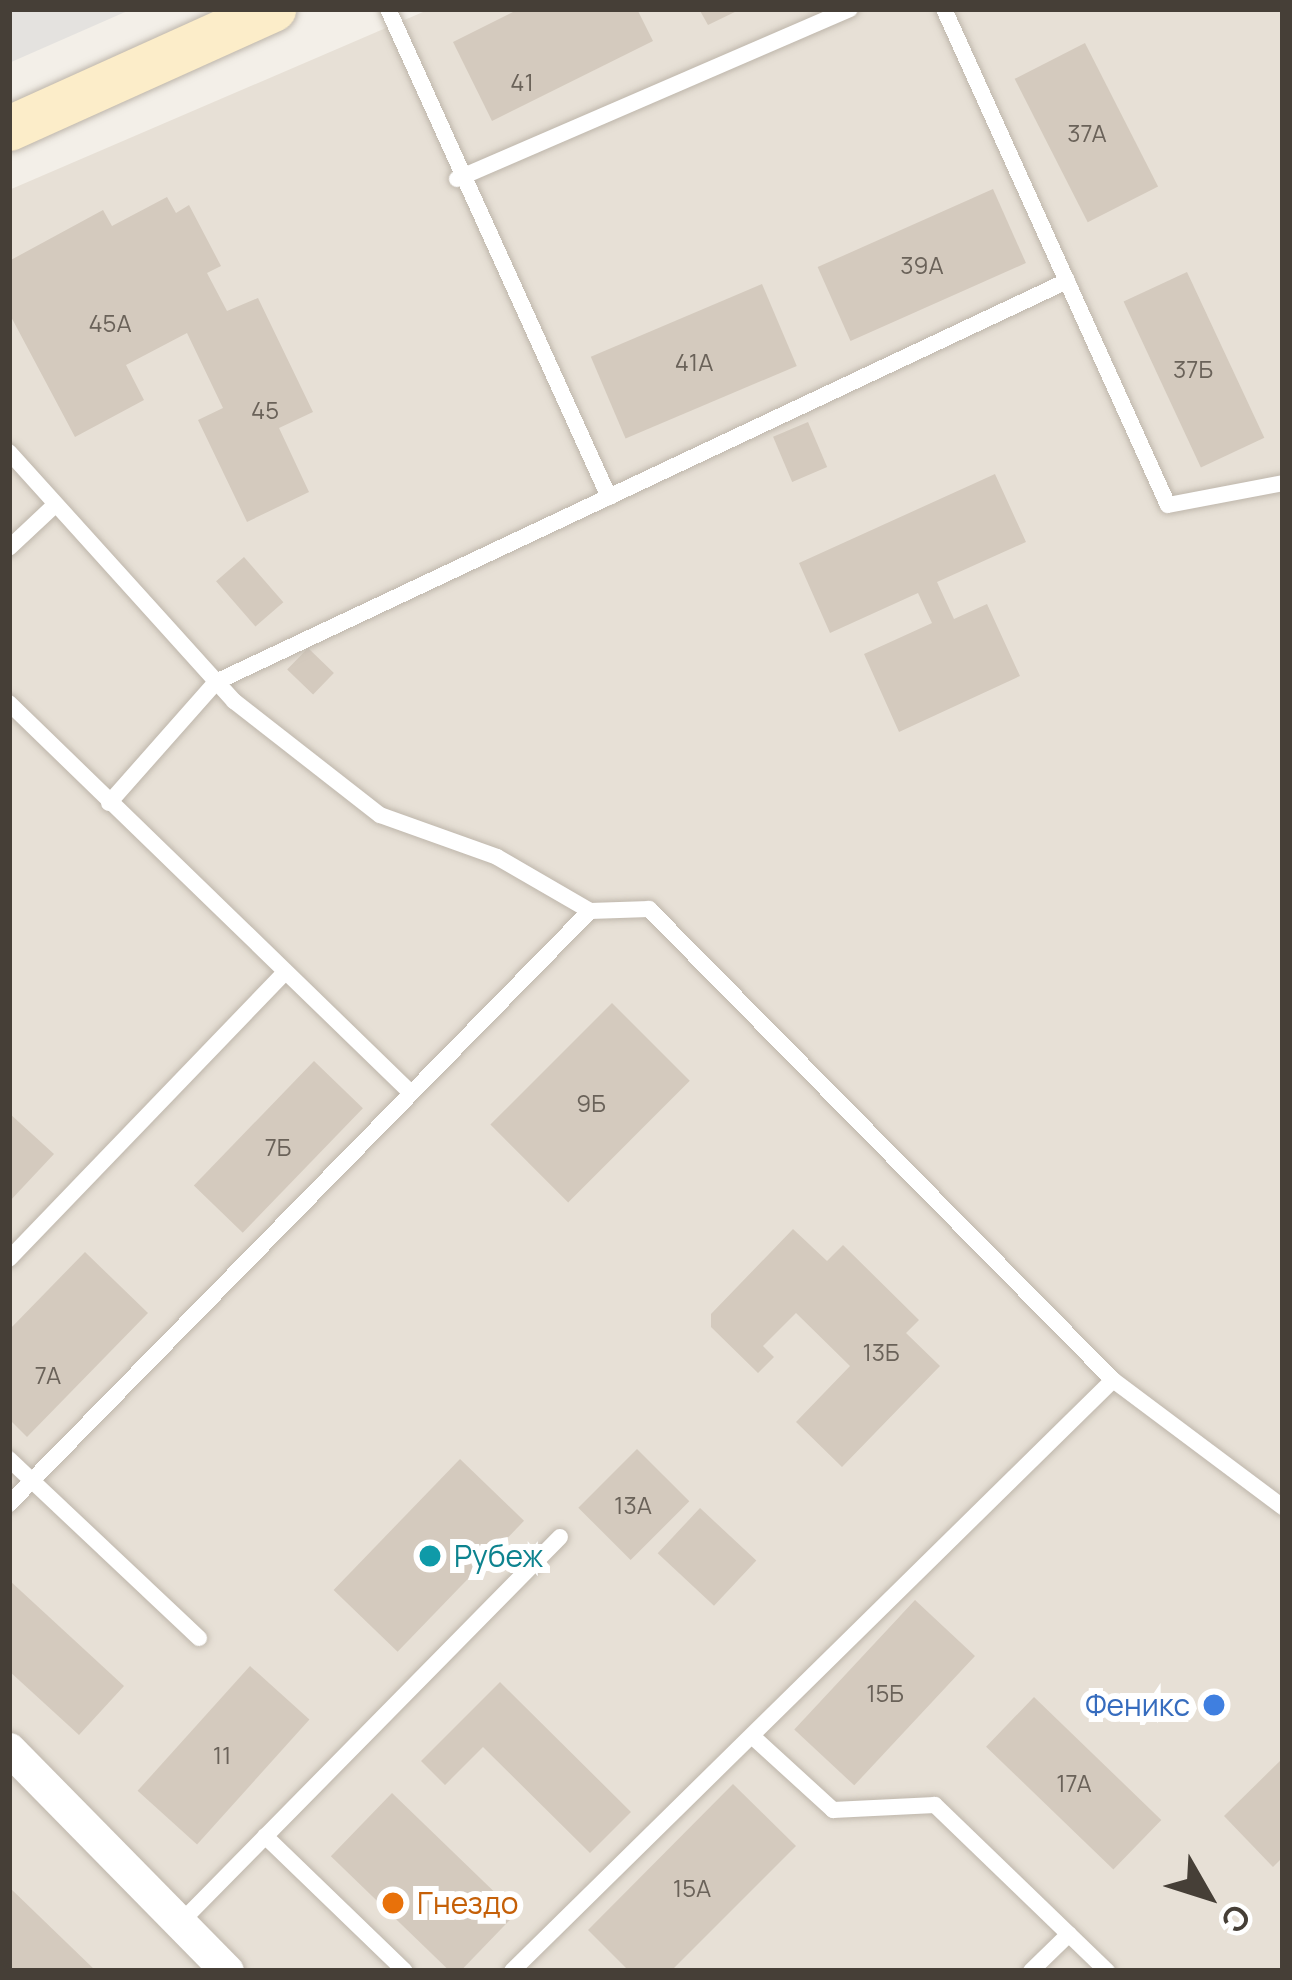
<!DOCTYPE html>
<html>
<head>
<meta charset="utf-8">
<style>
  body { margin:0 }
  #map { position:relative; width:1292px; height:1980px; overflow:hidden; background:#f3efe8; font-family:Manrope,sans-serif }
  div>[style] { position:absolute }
  .residential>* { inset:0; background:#e7e0d6 }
  .parking>* { inset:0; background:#e4e2df }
  .building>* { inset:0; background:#d4cabe; transform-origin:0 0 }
  .roads { filter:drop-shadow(0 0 3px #beb6ab) drop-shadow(0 0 3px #beb6ab) }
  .service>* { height:16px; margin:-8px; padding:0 8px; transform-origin:8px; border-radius:8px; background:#fff }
  .minor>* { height:33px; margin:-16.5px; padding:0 16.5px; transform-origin:16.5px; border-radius:16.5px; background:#fff }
  .secondary>* { height:45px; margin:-22.5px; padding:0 22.5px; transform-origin:22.5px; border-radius:22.5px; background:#fcedc9 }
  .dots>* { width:33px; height:33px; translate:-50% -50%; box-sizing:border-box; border:6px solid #fff; border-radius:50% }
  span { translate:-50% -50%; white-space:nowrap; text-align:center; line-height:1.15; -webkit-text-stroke:12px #fff; paint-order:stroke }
  .number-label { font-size:24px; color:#6a6259 }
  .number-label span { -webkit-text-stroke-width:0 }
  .culture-label { font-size:30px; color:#0d838f }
  .left { translate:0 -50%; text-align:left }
  .shop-label { font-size:30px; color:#366cbe }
  .right { translate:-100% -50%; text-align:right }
  .food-label { font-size:30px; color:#c56008 }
  .frame { position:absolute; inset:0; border:12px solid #463f37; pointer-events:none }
  .north { position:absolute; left:1148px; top:1836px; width:120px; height:120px; -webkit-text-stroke:9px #fff; paint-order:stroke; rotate:129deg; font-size:33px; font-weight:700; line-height:48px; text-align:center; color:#463f37 }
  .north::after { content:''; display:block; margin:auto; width:42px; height:54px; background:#463f37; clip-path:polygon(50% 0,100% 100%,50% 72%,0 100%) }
</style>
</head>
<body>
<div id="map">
  <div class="residential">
    <i style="clip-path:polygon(430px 9px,1283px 9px,1283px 1971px,9px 1971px,9px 190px)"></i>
  </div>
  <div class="parking">
    <i style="clip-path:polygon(9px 9px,132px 9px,9px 63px)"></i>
  </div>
  <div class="building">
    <i style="clip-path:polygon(519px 9px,637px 9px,653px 41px,492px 121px,453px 42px)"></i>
    <i style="clip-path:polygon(699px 9px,741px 9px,708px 25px)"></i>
    <i style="left:1085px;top:43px;width:161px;height:79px;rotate:63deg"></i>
    <i style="left:993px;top:189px;width:81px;height:192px;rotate:66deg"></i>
    <i style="clip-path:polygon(167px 197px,176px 213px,189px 205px,221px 266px,207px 273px,227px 311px,258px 298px,313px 412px,279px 428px,309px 492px,247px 522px,198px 420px,223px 408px,187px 333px,126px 365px,144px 400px,75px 437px,9px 313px,9px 261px,103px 210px,112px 226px)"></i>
    <i style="left:1187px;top:272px;width:183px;height:70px;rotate:65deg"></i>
    <i style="left:762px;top:284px;width:89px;height:186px;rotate:67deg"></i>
    <i style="left:808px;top:422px;width:49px;height:38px;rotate:67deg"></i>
    <i style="clip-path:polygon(995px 474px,1026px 542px,937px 582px,954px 619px,987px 604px,1020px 676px,899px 732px,864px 654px,932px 623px,918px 593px,830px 633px,799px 563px)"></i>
    <i style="left:244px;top:557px;width:60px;height:37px;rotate:49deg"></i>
    <i style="left:308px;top:648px;width:36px;height:30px;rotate:44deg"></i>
    <i style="left:612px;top:1003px;width:110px;height:172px;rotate:45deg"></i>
    <i style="left:314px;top:1061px;width:68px;height:173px;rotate:44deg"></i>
    <i style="clip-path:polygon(9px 1113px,54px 1154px,9px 1202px)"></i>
    <i style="clip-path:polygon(793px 1229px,827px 1261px,843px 1245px,919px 1320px,906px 1333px,940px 1366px,842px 1467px,796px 1422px,850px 1366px,796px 1313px,763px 1346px,774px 1357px,758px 1373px,711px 1327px,711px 1314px)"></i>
    <i style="clip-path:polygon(85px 1252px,148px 1313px,27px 1437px,9px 1419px,9px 1330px)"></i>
    <i style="left:637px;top:1449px;width:74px;height:83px;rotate:45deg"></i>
    <i style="left:460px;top:1459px;width:89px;height:182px;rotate:44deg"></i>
    <i style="left:700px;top:1508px;width:77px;height:62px;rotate:43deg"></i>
    <i style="clip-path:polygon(9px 1580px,124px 1686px,79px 1735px,9px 1671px)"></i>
    <i style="left:915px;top:1600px;width:82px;height:177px;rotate:43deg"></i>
    <i style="left:250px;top:1666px;width:80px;height:168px;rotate:42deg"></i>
    <i style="clip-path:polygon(500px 1682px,631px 1812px,590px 1853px,483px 1747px,445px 1785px,421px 1761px)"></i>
    <i style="left:1034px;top:1697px;width:177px;height:69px;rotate:44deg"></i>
    <i style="clip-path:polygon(1283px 1758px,1283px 1857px,1273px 1867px,1224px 1816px)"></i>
    <i style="clip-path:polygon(733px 1784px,796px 1846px,671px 1971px,629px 1971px,588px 1930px)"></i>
    <i style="left:392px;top:1793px;width:173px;height:88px;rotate:44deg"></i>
    <i style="clip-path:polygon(9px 1887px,96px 1971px,9px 1971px)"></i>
  </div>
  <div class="roads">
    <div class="service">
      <i style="left:388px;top:9px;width:536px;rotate:65.64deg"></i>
      <i style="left:944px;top:9px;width:544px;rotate:65.7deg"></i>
      <i style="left:1168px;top:505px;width:117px;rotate:-10.8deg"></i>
      <i style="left:457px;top:179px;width:428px;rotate:-23.4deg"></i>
      <i style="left:9px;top:452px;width:336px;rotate:47.9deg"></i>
      <i style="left:234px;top:701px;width:185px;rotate:38deg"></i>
      <i style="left:380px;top:815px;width:124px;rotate:19.7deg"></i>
      <i style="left:497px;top:857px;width:108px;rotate:30.1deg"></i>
      <i style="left:9px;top:548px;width:63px;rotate:-43.1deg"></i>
      <i style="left:9px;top:703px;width:560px;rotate:44.13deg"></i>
      <i style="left:109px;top:803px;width:162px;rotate:-48.5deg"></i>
      <i style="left:216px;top:682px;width:941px;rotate:-25.23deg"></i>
      <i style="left:9px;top:1259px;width:398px;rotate:-46.1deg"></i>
      <i style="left:9px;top:1459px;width:261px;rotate:43.3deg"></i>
      <i style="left:9px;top:1504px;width:830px;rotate:-45.59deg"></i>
      <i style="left:590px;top:911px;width:59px;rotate:-1.9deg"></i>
      <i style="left:649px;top:909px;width:661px;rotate:45.43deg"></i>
      <i style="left:1113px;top:1380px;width:212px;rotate:36.8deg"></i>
      <i style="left:752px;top:1736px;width:110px;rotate:42.4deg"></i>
      <i style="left:833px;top:1810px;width:102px;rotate:-2.8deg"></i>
      <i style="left:935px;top:1805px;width:239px;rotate:44deg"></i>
      <i style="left:265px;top:1836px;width:194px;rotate:44deg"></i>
      <i style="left:179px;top:1924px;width:543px;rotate:-45.45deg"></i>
      <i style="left:512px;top:1971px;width:843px;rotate:-44.52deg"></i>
      <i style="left:1031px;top:1971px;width:53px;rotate:-44.2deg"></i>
    </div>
    <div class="minor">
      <i style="left:9px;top:1749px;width:311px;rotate:45.5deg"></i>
    </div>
    <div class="secondary">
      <i style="left:9px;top:128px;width:290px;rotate:-24.3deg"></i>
    </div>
  </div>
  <div class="dots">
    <i style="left:430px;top:1556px;background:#0f9aa8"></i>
    <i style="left:1214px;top:1705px;background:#3f7fe0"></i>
    <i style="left:393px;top:1903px;background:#e8710a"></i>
  </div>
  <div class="number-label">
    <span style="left:522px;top:82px">41</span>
    <span style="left:1087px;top:133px">37А</span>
    <span style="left:922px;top:265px">39А</span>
    <span style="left:110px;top:323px">45А</span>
    <span style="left:694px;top:362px">41А</span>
    <span style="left:1193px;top:369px">37Б</span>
    <span style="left:265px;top:410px">45</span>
    <span style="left:591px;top:1103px">9Б</span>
    <span style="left:278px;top:1147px">7Б</span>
    <span style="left:881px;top:1352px">13Б</span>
    <span style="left:48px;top:1375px">7А</span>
    <span style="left:633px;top:1505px">13А</span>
    <span style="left:885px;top:1693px">15Б</span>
    <span style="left:222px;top:1755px">11</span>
    <span style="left:1074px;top:1783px">17А</span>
    <span style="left:692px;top:1888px">15А</span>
  </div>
  <div class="culture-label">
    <span class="left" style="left:454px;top:1556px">Рубеж</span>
  </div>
  <div class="shop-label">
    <span class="right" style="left:1190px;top:1705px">Феникс</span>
  </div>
  <div class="food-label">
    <span class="left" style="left:417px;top:1903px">Гнездо</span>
  </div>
  <div class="frame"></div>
  <div class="north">С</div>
</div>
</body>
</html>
